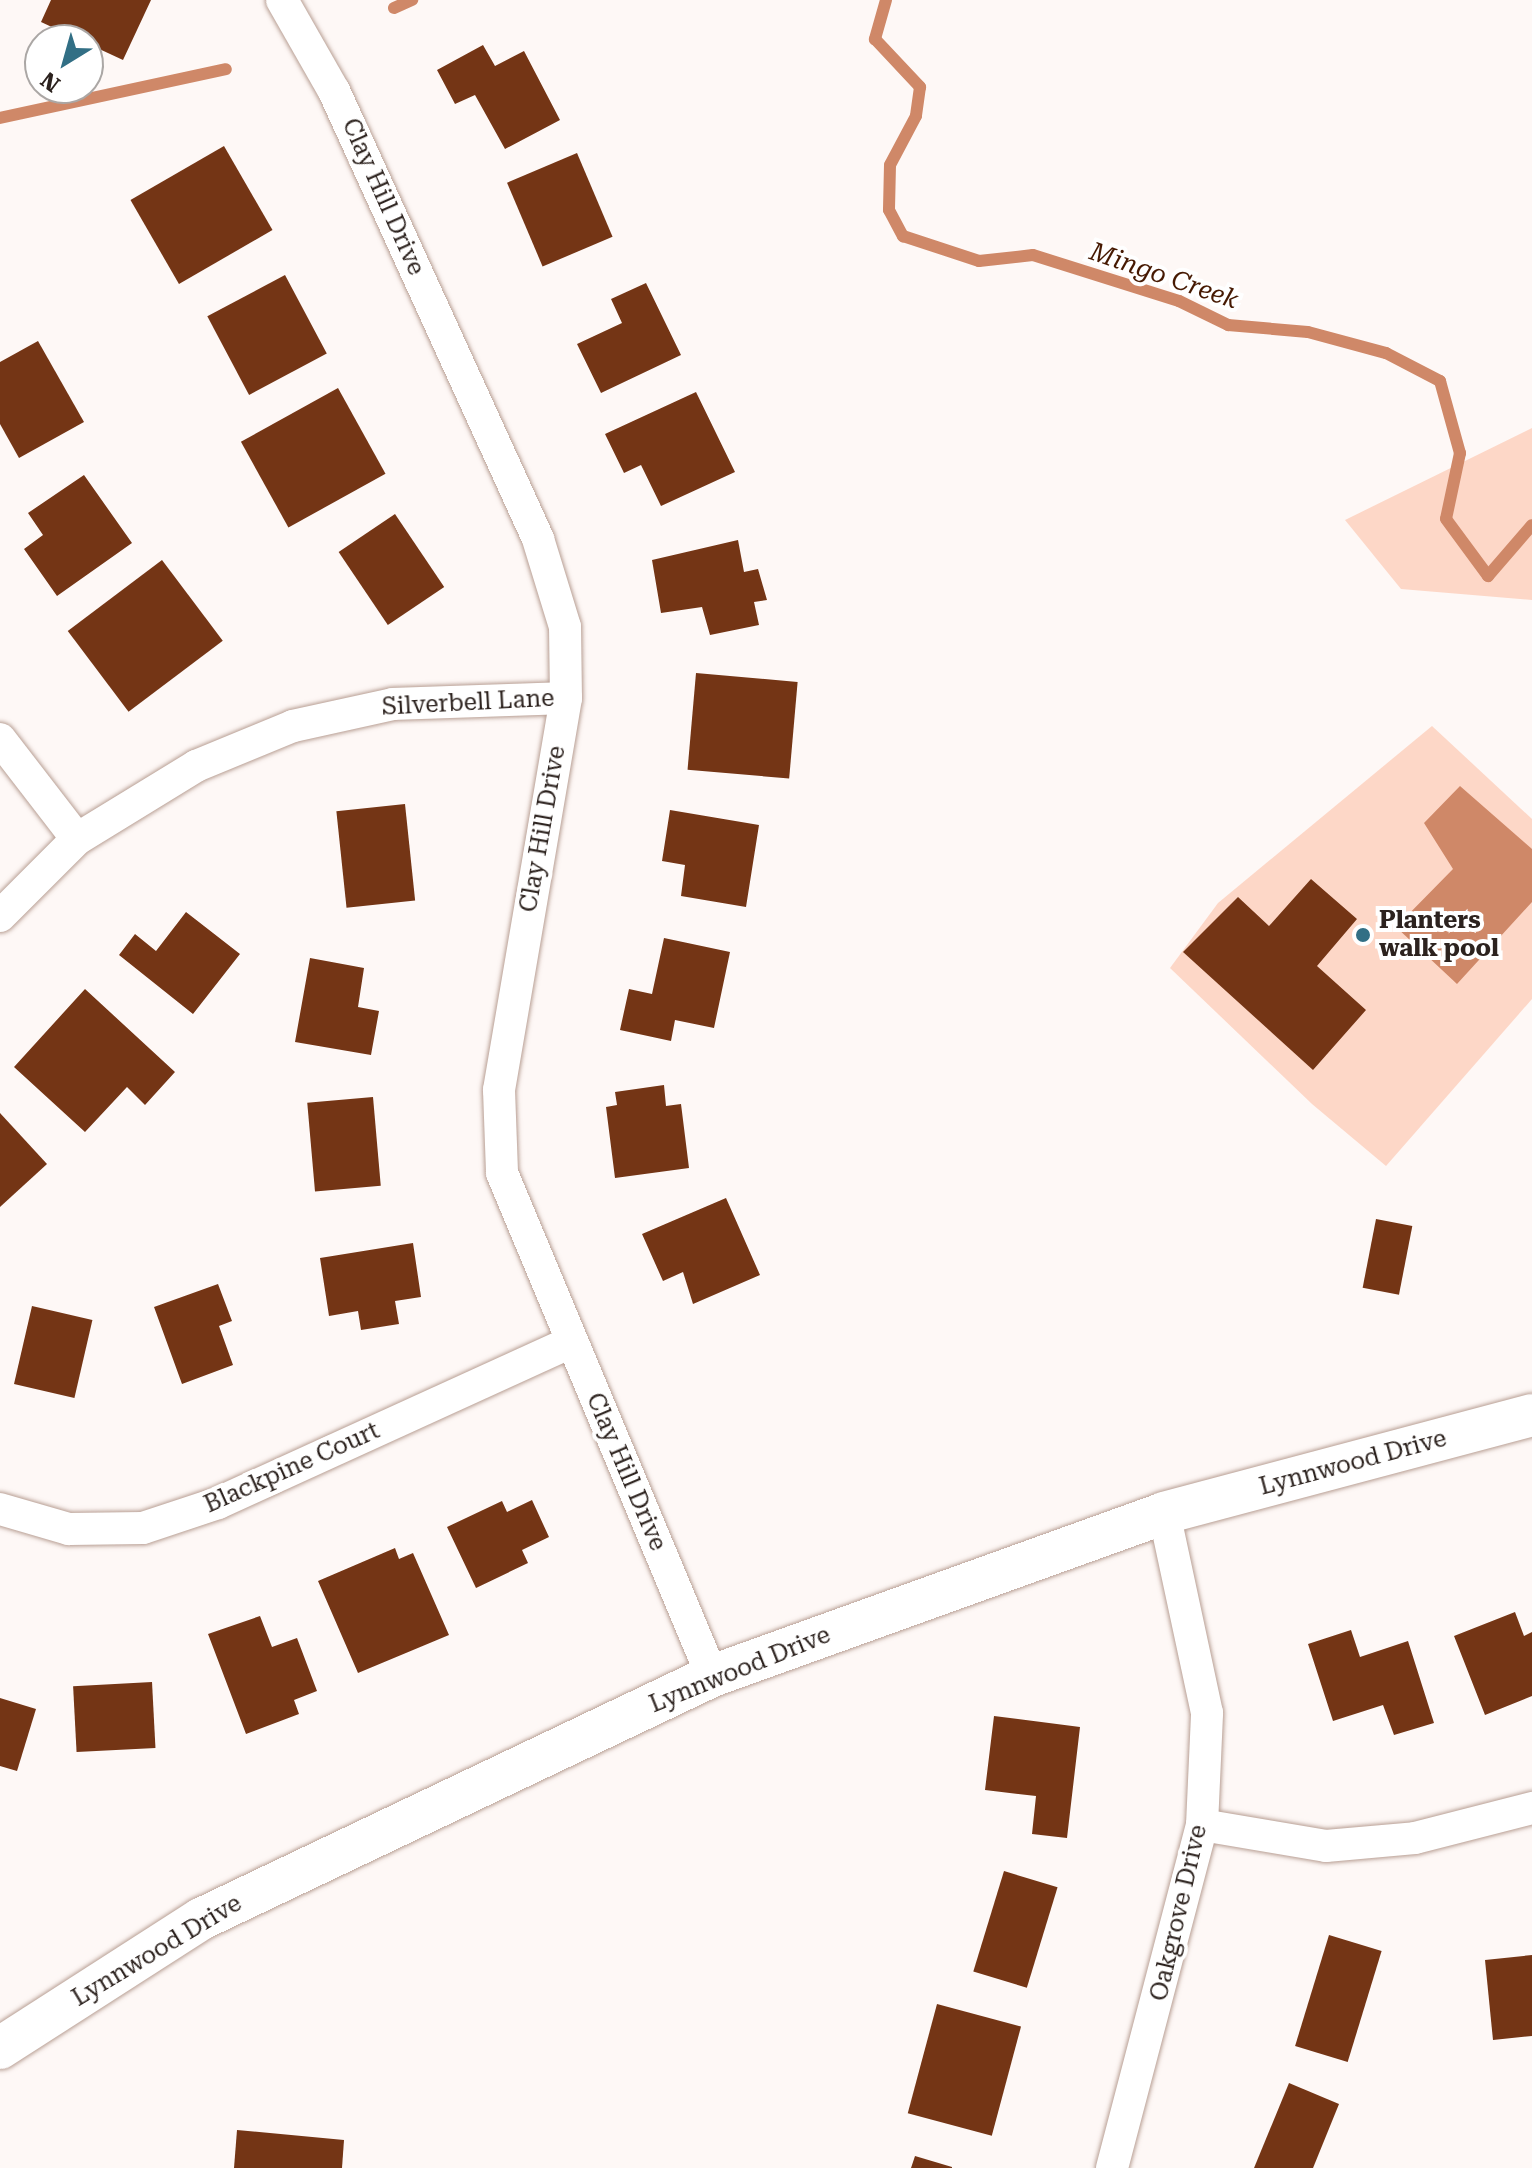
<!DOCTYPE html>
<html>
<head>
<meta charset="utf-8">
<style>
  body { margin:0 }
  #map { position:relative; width:1532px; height:2168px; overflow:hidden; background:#fef8f6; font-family:"Roboto Serif",serif }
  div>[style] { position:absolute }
  .green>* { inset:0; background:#fdd7c7 }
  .water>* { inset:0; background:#cf8868 }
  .stream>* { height:12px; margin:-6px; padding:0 6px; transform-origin:6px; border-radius:6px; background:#cf8868 }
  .building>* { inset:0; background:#743515; transform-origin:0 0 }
  .roads { filter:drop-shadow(0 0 2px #b89f94) drop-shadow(0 0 2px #b89f94) }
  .minor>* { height:32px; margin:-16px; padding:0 16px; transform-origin:16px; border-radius:16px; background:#fff }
  .tertiary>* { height:42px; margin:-21px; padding:0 21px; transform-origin:21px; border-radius:21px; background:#fff }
  .dots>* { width:22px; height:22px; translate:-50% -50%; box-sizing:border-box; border:4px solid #fff; border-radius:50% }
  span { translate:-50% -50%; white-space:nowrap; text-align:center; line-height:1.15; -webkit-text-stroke:8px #fff; paint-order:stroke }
  .street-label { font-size:24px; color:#2c221e }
  .poi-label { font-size:24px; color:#2c221e; font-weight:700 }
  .left { translate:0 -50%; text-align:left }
  .water-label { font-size:26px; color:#461902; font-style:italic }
  .north { position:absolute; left:24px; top:24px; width:80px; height:80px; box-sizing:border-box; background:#fff; border:2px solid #aba7a5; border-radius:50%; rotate:217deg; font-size:22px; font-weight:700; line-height:32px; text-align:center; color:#2c221e }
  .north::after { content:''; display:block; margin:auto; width:28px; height:36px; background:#326f85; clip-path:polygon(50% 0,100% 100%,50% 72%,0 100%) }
</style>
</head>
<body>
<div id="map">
  <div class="green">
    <i style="clip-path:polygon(1532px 428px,1532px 600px,1401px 589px,1345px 520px)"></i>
    <i style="clip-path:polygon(1432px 726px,1532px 819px,1532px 999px,1386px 1166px,1312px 1104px,1170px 968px,1218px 903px)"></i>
  </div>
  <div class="water">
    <i style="clip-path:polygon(1460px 786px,1532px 849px,1532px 902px,1457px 984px,1396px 927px,1453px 869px,1424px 823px)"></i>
  </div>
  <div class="stream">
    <i style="left:886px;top:0;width:41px;rotate:105.8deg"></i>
    <i style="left:875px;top:39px;width:66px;rotate:46.8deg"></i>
    <i style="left:920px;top:87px;width:29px;rotate:98deg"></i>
    <i style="left:916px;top:116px;width:55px;rotate:118deg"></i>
    <i style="left:890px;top:165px;width:45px;rotate:91.3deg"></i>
    <i style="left:889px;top:210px;width:30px;rotate:62deg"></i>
    <i style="left:903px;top:236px;width:80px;rotate:18.2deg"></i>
    <i style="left:979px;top:261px;width:54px;rotate:-6.3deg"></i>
    <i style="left:1033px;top:255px;width:153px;rotate:17.5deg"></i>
    <i style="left:1179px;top:301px;width:55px;rotate:26.1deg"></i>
    <i style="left:1228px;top:325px;width:80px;rotate:5deg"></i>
    <i style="left:1308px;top:332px;width:81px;rotate:15.1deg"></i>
    <i style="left:1386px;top:353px;width:61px;rotate:27.4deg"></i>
    <i style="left:1440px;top:381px;width:75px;rotate:74.5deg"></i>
    <i style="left:1460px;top:453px;width:67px;rotate:102deg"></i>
    <i style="left:1446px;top:519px;width:71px;rotate:53.6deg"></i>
    <i style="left:1488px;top:576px;width:67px;rotate:-49.2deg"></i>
    <i style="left:394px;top:8px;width:20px;rotate:-24deg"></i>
    <i style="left:0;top:118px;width:231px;rotate:-12.2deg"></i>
  </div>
  <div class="building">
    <i style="clip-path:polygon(51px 0,151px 0,123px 60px,41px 22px)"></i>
    <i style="clip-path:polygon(483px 45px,495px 66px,524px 51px,560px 120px,505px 149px,475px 95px,455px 104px,437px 70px)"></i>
    <i style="left:224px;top:146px;width:97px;height:108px;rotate:60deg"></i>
    <i style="left:577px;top:153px;width:91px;height:76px;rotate:67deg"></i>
    <i style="left:285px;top:275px;width:89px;height:88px;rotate:62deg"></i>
    <i style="clip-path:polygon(646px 283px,681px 355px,601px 393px,577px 344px,622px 323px,611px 299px)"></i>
    <i style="clip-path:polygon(38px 341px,84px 422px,19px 458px,0 424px,0 362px)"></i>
    <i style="left:338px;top:388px;width:98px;height:111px;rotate:61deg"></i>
    <i style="clip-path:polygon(696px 392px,735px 472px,661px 506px,641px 465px,624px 473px,605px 434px)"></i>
    <i style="clip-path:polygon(84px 475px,132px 543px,57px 596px,24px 549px,43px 535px,28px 513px)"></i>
    <i style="left:395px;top:514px;width:88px;height:68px;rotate:56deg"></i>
    <i style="clip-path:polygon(738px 540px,744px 572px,758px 569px,767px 600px,754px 602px,759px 625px,710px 635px,702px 607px,661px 613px,652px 560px)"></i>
    <i style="left:162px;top:560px;width:101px;height:118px;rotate:53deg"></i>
    <i style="left:696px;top:673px;width:102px;height:97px;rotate:5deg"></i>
    <i style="left:405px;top:804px;width:97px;height:69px;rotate:84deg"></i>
    <i style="clip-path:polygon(670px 810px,759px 825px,746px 907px,681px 896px,685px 865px,662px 861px)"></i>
    <i style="clip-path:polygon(1311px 879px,1357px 919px,1317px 966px,1366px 1010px,1313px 1070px,1183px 952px,1238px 897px,1269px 926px)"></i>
    <i style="clip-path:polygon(186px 912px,240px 954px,193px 1014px,119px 955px,135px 934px,156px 951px)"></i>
    <i style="clip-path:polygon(664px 938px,730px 952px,714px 1028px,675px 1020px,671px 1041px,620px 1030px,629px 989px,652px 994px)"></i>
    <i style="clip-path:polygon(310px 958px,364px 968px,358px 1007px,379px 1011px,371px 1055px,295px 1042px)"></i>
    <i style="clip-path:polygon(85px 989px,175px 1072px,145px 1105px,127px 1087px,85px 1132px,14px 1067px)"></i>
    <i style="clip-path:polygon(664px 1085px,666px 1106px,681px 1104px,689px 1168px,615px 1178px,606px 1107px,617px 1105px,615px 1092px)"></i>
    <i style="left:373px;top:1097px;width:89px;height:66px;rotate:85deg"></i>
    <i style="clip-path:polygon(0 1113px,47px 1164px,0 1207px)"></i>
    <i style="clip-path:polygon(726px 1198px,760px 1275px,693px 1304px,683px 1272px,663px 1281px,642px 1234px)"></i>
    <i style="left:1376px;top:1219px;width:37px;height:70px;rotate:11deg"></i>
    <i style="clip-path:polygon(413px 1243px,421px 1297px,395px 1301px,399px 1324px,361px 1330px,358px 1311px,329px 1316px,320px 1258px)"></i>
    <i style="clip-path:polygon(218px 1284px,232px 1321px,219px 1326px,233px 1365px,182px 1384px,154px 1307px)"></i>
    <i style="left:32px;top:1306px;width:62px;height:80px;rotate:13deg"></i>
    <i style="clip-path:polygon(532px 1500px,549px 1537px,522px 1550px,528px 1563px,476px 1588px,447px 1527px,502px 1501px,507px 1512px)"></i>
    <i style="clip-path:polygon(395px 1548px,399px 1559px,413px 1553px,449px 1635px,358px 1673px,318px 1581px)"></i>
    <i style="clip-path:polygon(1515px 1612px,1524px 1636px,1532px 1632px,1532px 1696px,1485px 1715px,1454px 1636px)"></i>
    <i style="clip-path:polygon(260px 1616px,272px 1647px,297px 1638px,317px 1691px,294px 1700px,299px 1714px,246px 1734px,208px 1634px)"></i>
    <i style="clip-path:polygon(1351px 1630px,1360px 1657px,1408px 1641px,1434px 1723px,1394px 1735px,1383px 1705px,1333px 1721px,1308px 1644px)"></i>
    <i style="left:152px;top:1682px;width:66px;height:79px;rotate:87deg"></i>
    <i style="clip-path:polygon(0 1698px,36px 1709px,17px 1771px,0 1766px)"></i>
    <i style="clip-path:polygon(994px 1716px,1080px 1727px,1067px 1838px,1032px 1834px,1036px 1796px,985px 1790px)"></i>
    <i style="left:1004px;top:1871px;width:56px;height:105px;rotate:17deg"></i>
    <i style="left:1329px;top:1935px;width:55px;height:116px;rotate:17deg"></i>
    <i style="clip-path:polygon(1532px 1955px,1532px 2036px,1493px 2040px,1485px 1960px)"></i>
    <i style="left:937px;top:2004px;width:87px;height:113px;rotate:15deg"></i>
    <i style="clip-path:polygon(1289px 2083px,1339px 2104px,1313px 2168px,1254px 2168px)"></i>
    <i style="clip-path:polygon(237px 2130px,344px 2140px,342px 2168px,234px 2168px)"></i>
    <i style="clip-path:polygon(915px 2156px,952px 2167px,952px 2168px,911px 2168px)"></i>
  </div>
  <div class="roads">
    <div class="minor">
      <i style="left:282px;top:0;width:105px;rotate:60.3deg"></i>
      <i style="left:334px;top:91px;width:492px;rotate:65.5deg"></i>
      <i style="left:538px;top:539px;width:92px;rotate:72.9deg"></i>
      <i style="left:565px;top:627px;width:71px;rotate:89.2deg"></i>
      <i style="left:566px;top:698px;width:398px;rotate:99.7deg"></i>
      <i style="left:499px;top:1090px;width:83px;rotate:87.9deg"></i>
      <i style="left:502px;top:1173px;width:545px;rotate:67.34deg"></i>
      <i style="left:0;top:739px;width:126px;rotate:52.4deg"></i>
      <i style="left:0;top:916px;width:109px;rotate:-45deg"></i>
      <i style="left:77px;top:839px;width:140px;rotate:-31.5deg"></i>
      <i style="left:196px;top:766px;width:105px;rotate:-22.4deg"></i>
      <i style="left:293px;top:726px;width:102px;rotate:-12.4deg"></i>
      <i style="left:393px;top:704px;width:173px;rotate:-2deg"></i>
      <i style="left:0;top:1509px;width:72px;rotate:16.2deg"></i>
      <i style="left:69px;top:1529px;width:74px;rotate:-0.8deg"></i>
      <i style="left:143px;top:1528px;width:79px;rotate:-18.4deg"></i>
      <i style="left:218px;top:1503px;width:389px;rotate:-24.5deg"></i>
      <i style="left:1202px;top:1825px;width:126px;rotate:9.6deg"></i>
      <i style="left:1326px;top:1846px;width:89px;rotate:-5.1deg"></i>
      <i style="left:1415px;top:1838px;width:121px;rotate:-14.4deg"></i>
      <i style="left:1112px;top:2168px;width:355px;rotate:-75.3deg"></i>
      <i style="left:1202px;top:1825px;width:112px;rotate:-87.4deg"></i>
      <i style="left:1207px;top:1713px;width:205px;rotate:-102.1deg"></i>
    </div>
    <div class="tertiary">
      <i style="left:0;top:2048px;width:239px;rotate:-32.7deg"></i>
      <i style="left:201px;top:1919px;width:566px;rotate:-25.43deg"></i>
      <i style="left:712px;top:1676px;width:480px;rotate:-19.8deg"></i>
      <i style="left:1164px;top:1513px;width:381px;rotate:-14.9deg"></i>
    </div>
  </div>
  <div class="dots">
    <i style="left:1363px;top:935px;background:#326f85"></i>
  </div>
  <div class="street-label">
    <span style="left:383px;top:197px;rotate:66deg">Clay Hill Drive</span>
    <span style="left:468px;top:703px;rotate:-3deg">Silverbell Lane</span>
    <span style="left:543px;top:829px;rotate:-80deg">Clay Hill Drive</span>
    <span style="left:1353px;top:1463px;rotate:-15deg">Lynnwood Drive</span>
    <span style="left:292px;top:1468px;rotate:-24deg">Blackpine Court</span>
    <span style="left:626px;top:1472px;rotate:67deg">Clay Hill Drive</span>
    <span style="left:740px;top:1670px;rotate:-22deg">Lynnwood Drive</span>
    <span style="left:1179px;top:1913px;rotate:-77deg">Oakgrove Drive</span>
    <span style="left:157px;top:1951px;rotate:-31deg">Lynnwood Drive</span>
  </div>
  <div class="poi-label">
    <span class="left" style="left:1379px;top:935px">Planters<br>walk pool</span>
  </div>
  <div class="water-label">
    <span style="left:1164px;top:276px;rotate:19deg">Mingo Creek</span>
  </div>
  <div class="north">N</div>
</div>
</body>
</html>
